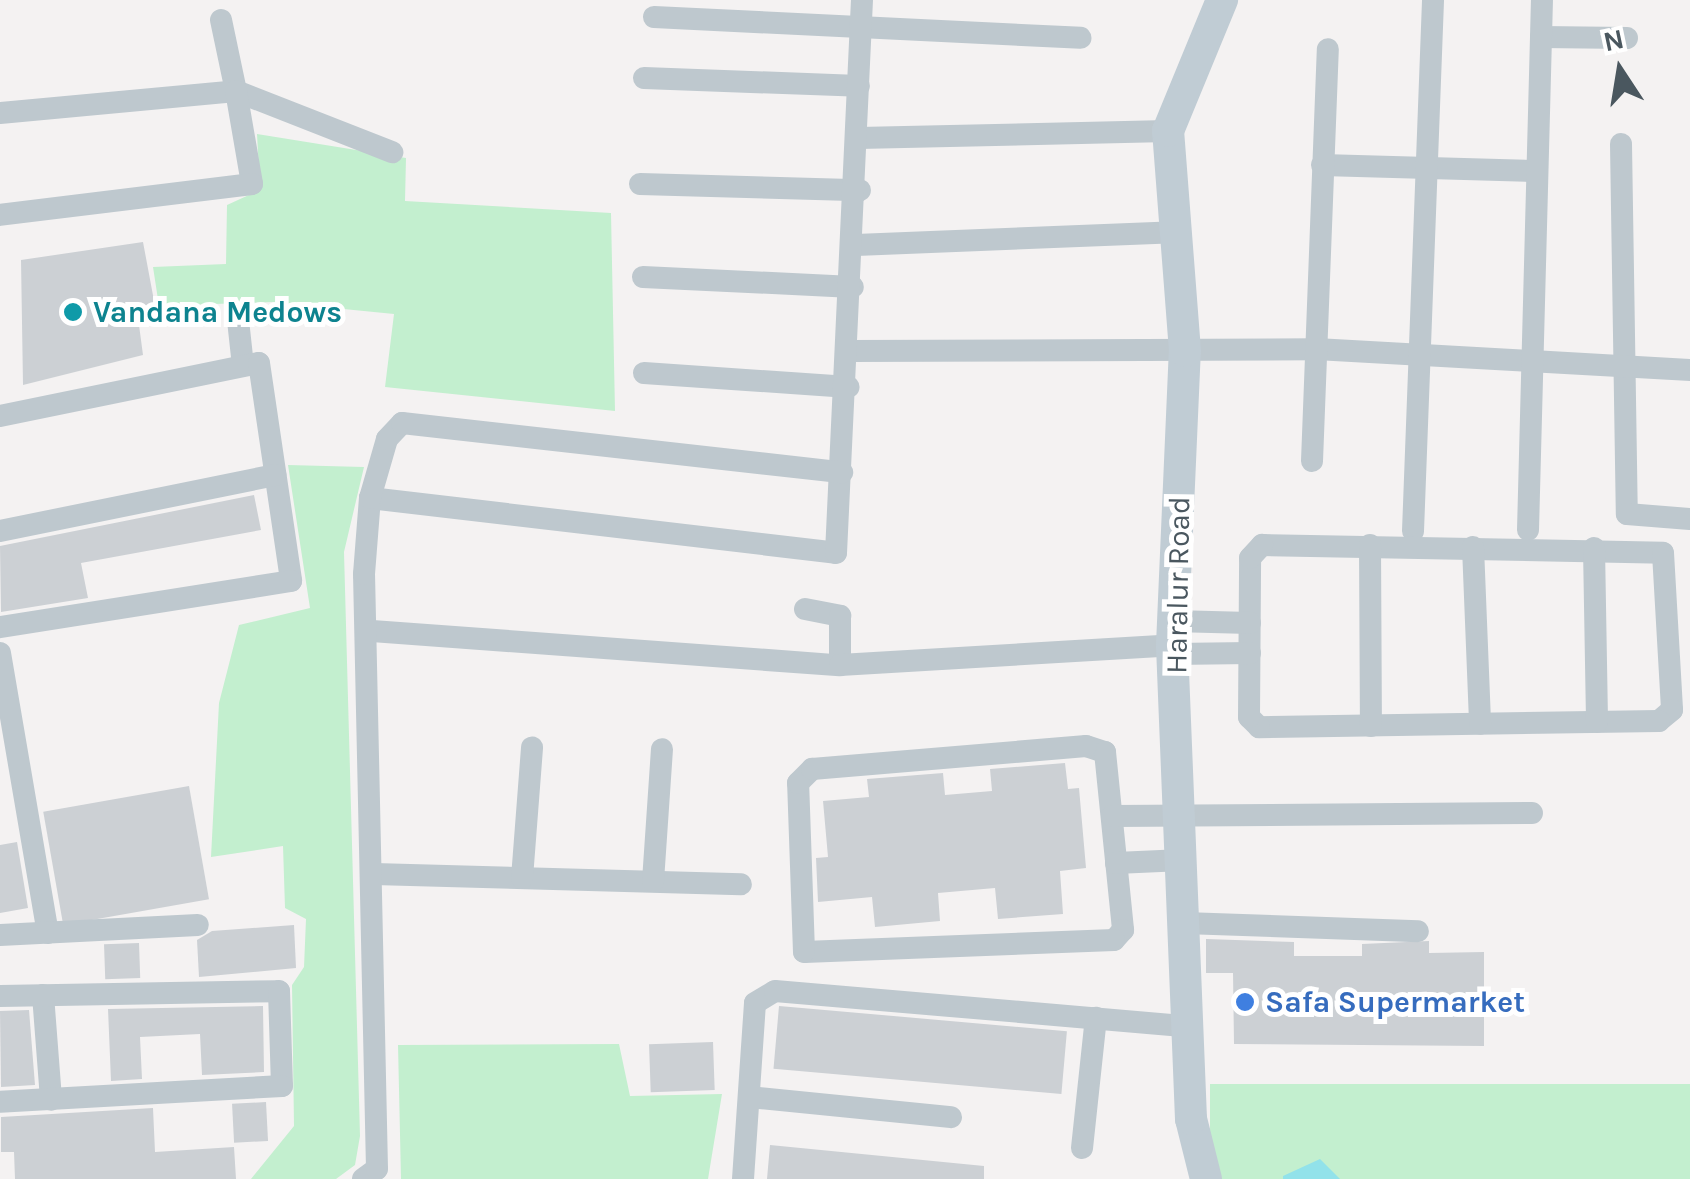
<!DOCTYPE html>
<html>
<head>
<meta charset="utf-8">
<style>
  body { margin:0 }
  #map { position:relative; width:1690px; height:1179px; overflow:hidden; background:#f4f2f2; font-family:Karla,sans-serif }
  div>[style] { position:absolute }
  .green>* { inset:0; background:#c3efcf; transform-origin:0 0 }
  .water>* { inset:0; background:#92e2ea }
  .building>* { inset:0; background:#ccd0d4; transform-origin:0 0 }
  .street>* { height:22px; margin:-11px; padding:0 11px; transform-origin:11px; border-radius:11px; background:#bec8ce }
  .secondary>* { height:32px; margin:-16px; padding:0 16px; transform-origin:16px; border-radius:16px; background:#c0ccd4 }
  .dots>* { width:28px; height:28px; translate:-50% -50%; box-sizing:border-box; border:5px solid #fff; border-radius:50% }
  span { translate:-50% -50%; white-space:nowrap; text-align:center; line-height:1.15; -webkit-text-stroke:10px #fff; paint-order:stroke }
  .culture-label { font-size:30px; color:#0d838f; font-weight:700 }
  .left { translate:0 -50%; text-align:left }
  .street-label { font-size:30px; color:#4a575f }
  .shop-label { font-size:30px; color:#366cbe; font-weight:700 }
  .north { position:absolute; left:1570px; top:20px; width:100px; height:100px; -webkit-text-stroke:8px #fff; paint-order:stroke; rotate:348deg; font-size:28px; font-weight:700; line-height:40px; text-align:center; color:#4a575f }
  .north::after { content:''; display:block; margin:auto; width:35px; height:45px; background:#4a575f; clip-path:polygon(50% 0,100% 100%,50% 72%,0 100%) }
</style>
</head>
<body>
<div id="map">
  <div class="green">
    <i style="clip-path:polygon(257px 134px,406px 158px,405px 201px,611px 213px,615px 411px,385px 387px,394px 314px,273px 302px,159px 306px,153px 267px,226px 264px,227px 205px,260px 190px)"></i>
    <i style="clip-path:polygon(288px 465px,364px 467px,344px 552px,360px 1136px,355px 1165px,336px 1179px,251px 1179px,294px 1126px,292px 985px,304px 967px,306px 919px,285px 908px,283px 846px,211px 857px,219px 703px,239px 625px,310px 608px)"></i>
    <i style="clip-path:polygon(619px 1044px,630px 1096px,722px 1094px,708px 1179px,401px 1179px,398px 1045px)"></i>
    <i style="left:1690px;top:1084px;width:95px;height:480px;rotate:90deg"></i>
  </div>
  <div class="water">
    <i style="clip-path:polygon(1320px 1159px,1340px 1179px,1283px 1179px,1283px 1176px)"></i>
  </div>
  <div class="building">
    <i style="clip-path:polygon(143px 242px,155px 306px,137px 310px,143px 355px,23px 385px,21px 260px)"></i>
    <i style="clip-path:polygon(254px 495px,261px 530px,81px 563px,88px 598px,1px 612px,0 546px)"></i>
    <i style="clip-path:polygon(1065px 763px,1068px 789px,1079px 788px,1086px 868px,1060px 871px,1063px 914px,998px 919px,995px 888px,938px 893px,940px 921px,875px 927px,872px 897px,818px 902px,816px 858px,828px 857px,823px 801px,869px 797px,867px 779px,943px 773px,945px 795px,992px 791px,990px 769px)"></i>
    <i style="left:189px;top:786px;width:115px;height:148px;rotate:80deg"></i>
    <i style="clip-path:polygon(17px 842px,28px 908px,0 913px,0 845px)"></i>
    <i style="clip-path:polygon(294px 925px,296px 968px,199px 977px,197px 940px,212px 931px)"></i>
    <i style="clip-path:polygon(1206px 939px,1294px 942px,1294px 956px,1362px 956px,1362px 944px,1429px 941px,1429px 953px,1484px 952px,1484px 1046px,1234px 1044px,1233px 973px,1206px 973px)"></i>
    <i style="left:139px;top:943px;width:35px;height:35px;rotate:88deg"></i>
    <i style="clip-path:polygon(263px 1006px,264px 1072px,202px 1075px,200px 1034px,140px 1037px,142px 1079px,111px 1081px,108px 1009px)"></i>
    <i style="left:779px;top:1006px;width:289px;height:63px;rotate:5deg"></i>
    <i style="clip-path:polygon(29px 1010px,35px 1085px,1px 1087px,0 1011px)"></i>
    <i style="left:713px;top:1042px;width:48px;height:64px;rotate:88deg"></i>
    <i style="left:266px;top:1102px;width:39px;height:34px;rotate:87deg"></i>
    <i style="clip-path:polygon(153px 1108px,155px 1152px,234px 1147px,236px 1179px,15px 1179px,14px 1152px,1px 1152px,1px 1117px)"></i>
    <i style="clip-path:polygon(770px 1145px,984px 1166px,984px 1179px,767px 1179px)"></i>
  </div>
  <div class="street">
    <i style="left:654px;top:17px;width:427px;rotate:2.8deg"></i>
    <i style="left:221px;top:20px;width:73px;rotate:78.1deg"></i>
    <i style="left:236px;top:91px;width:168px;rotate:21.4deg"></i>
    <i style="left:1541px;top:37px;width:86px;rotate:0.7deg"></i>
    <i style="left:644px;top:78px;width:215px;rotate:2.1deg"></i>
    <i style="left:0;top:113px;width:237px;rotate:-5.3deg"></i>
    <i style="left:236px;top:91px;width:94px;rotate:80.2deg"></i>
    <i style="left:252px;top:184px;width:254px;rotate:173deg"></i>
    <i style="left:859px;top:138px;width:309px;rotate:-1.3deg"></i>
    <i style="left:1621px;top:144px;width:370px;rotate:89.1deg"></i>
    <i style="left:1627px;top:514px;width:63px;rotate:4.5deg"></i>
    <i style="left:1322px;top:165px;width:213px;rotate:1.6deg"></i>
    <i style="left:640px;top:184px;width:220px;rotate:1.6deg"></i>
    <i style="left:856px;top:245px;width:318px;rotate:-2.3deg"></i>
    <i style="left:643px;top:277px;width:210px;rotate:2.7deg"></i>
    <i style="left:238px;top:320px;width:46px;rotate:83.8deg"></i>
    <i style="left:850px;top:351px;width:466px;rotate:-0.2deg"></i>
    <i style="left:1316px;top:349px;width:375px;rotate:3.2deg"></i>
    <i style="left:644px;top:373px;width:205px;rotate:3.9deg"></i>
    <i style="left:0;top:416px;width:264px;rotate:-11.6deg"></i>
    <i style="left:259px;top:363px;width:220px;rotate:81.6deg"></i>
    <i style="left:291px;top:581px;width:295px;rotate:171deg"></i>
    <i style="left:1312px;top:461px;width:412px;rotate:-87.8deg"></i>
    <i style="left:370px;top:498px;width:469px;rotate:6.7deg"></i>
    <i style="left:836px;top:553px;width:554px;rotate:-87.31deg"></i>
    <i style="left:1528px;top:530px;width:530px;rotate:-88.49deg"></i>
    <i style="left:0;top:531px;width:281px;rotate:-11.5deg"></i>
    <i style="left:1413px;top:531px;width:531px;rotate:-87.84deg"></i>
    <i style="left:1262px;top:545px;width:401px;rotate:1.1deg"></i>
    <i style="left:1663px;top:553px;width:157px;rotate:86.7deg"></i>
    <i style="left:1672px;top:710px;width:17px;rotate:140deg"></i>
    <i style="left:1659px;top:721px;width:400px;rotate:179.1deg"></i>
    <i style="left:1259px;top:727px;width:14px;rotate:-135deg"></i>
    <i style="left:1249px;top:717px;width:159px;rotate:-89.6deg"></i>
    <i style="left:1250px;top:558px;width:18px;rotate:-47deg"></i>
    <i style="left:1370px;top:545px;width:181px;rotate:89.7deg"></i>
    <i style="left:1473px;top:547px;width:177px;rotate:87.7deg"></i>
    <i style="left:1594px;top:548px;width:174px;rotate:89deg"></i>
    <i style="left:805px;top:609px;width:36px;rotate:11deg"></i>
    <i style="left:840px;top:616px;width:49px;rotate:90deg"></i>
    <i style="left:1173px;top:621px;width:77px;rotate:1.5deg"></i>
    <i style="left:372px;top:631px;width:469px;rotate:4.2deg"></i>
    <i style="left:840px;top:665px;width:333px;rotate:-3.4deg"></i>
    <i style="left:0;top:653px;width:284px;rotate:80.3deg"></i>
    <i style="left:1173px;top:654px;width:77px;rotate:-0.7deg"></i>
    <i style="left:1086px;top:746px;width:20px;rotate:18deg"></i>
    <i style="left:1105px;top:752px;width:179px;rotate:84.2deg"></i>
    <i style="left:1123px;top:930px;width:13px;rotate:132deg"></i>
    <i style="left:1114px;top:940px;width:310px;rotate:177.8deg"></i>
    <i style="left:804px;top:952px;width:169px;rotate:-92deg"></i>
    <i style="left:798px;top:783px;width:20px;rotate:-45deg"></i>
    <i style="left:812px;top:769px;width:275px;rotate:-4.8deg"></i>
    <i style="left:1112px;top:816px;width:420px;rotate:-0.4deg"></i>
    <i style="left:1116px;top:863px;width:67px;rotate:-2.6deg"></i>
    <i style="left:374px;top:874px;width:367px;rotate:1.6deg"></i>
    <i style="left:522px;top:878px;width:131px;rotate:-85.6deg"></i>
    <i style="left:653px;top:881px;width:132px;rotate:-86.1deg"></i>
    <i style="left:1184px;top:923px;width:234px;rotate:2deg"></i>
    <i style="left:0;top:935px;width:198px;rotate:-2.9deg"></i>
    <i style="left:43px;top:995px;width:105px;rotate:85.6deg"></i>
    <i style="left:0;top:996px;width:279px;rotate:-1deg"></i>
    <i style="left:279px;top:991px;width:95px;rotate:88.2deg"></i>
    <i style="left:282px;top:1086px;width:282px;rotate:176.8deg"></i>
    <i style="left:749px;top:1097px;width:203px;rotate:5.7deg"></i>
    <i style="left:1082px;top:1148px;width:131px;rotate:-83.9deg"></i>
    <i style="left:363px;top:1179px;width:17px;rotate:-36deg"></i>
    <i style="left:377px;top:1169px;width:595px;rotate:-91.25deg"></i>
    <i style="left:364px;top:574px;width:76px;rotate:-85.5deg"></i>
    <i style="left:370px;top:498px;width:61px;rotate:-73.9deg"></i>
    <i style="left:387px;top:439px;width:22px;rotate:-47deg"></i>
    <i style="left:402px;top:423px;width:443px;rotate:6.4deg"></i>
    <i style="left:743px;top:1179px;width:176px;rotate:-86.1deg"></i>
    <i style="left:755px;top:1003px;width:23px;rotate:-31deg"></i>
    <i style="left:775px;top:991px;width:412px;rotate:4.9deg"></i>
  </div>
  <div class="secondary">
    <i style="left:1206px;top:1179px;width:62px;rotate:-104deg"></i>
    <i style="left:1191px;top:1119px;width:474px;rotate:-92.3deg"></i>
    <i style="left:1172px;top:645px;width:294px;rotate:-87.5deg"></i>
    <i style="left:1185px;top:351px;width:221px;rotate:-94.4deg"></i>
    <i style="left:1168px;top:131px;width:142px;rotate:-67.6deg"></i>
  </div>
  <div class="dots">
    <i style="left:73px;top:312px;background:#0f9aa8"></i>
    <i style="left:1245px;top:1002px;background:#3f7fe0"></i>
  </div>
  <div class="culture-label">
    <span class="left" style="left:93px;top:312px">Vandana Medows</span>
  </div>
  <div class="street-label">
    <span style="left:1178px;top:585px;rotate:-89deg">Haralur Road</span>
  </div>
  <div class="shop-label">
    <span class="left" style="left:1265px;top:1002px">Safa Supermarket</span>
  </div>
  <div class="north">N</div>
</div>
</body>
</html>
